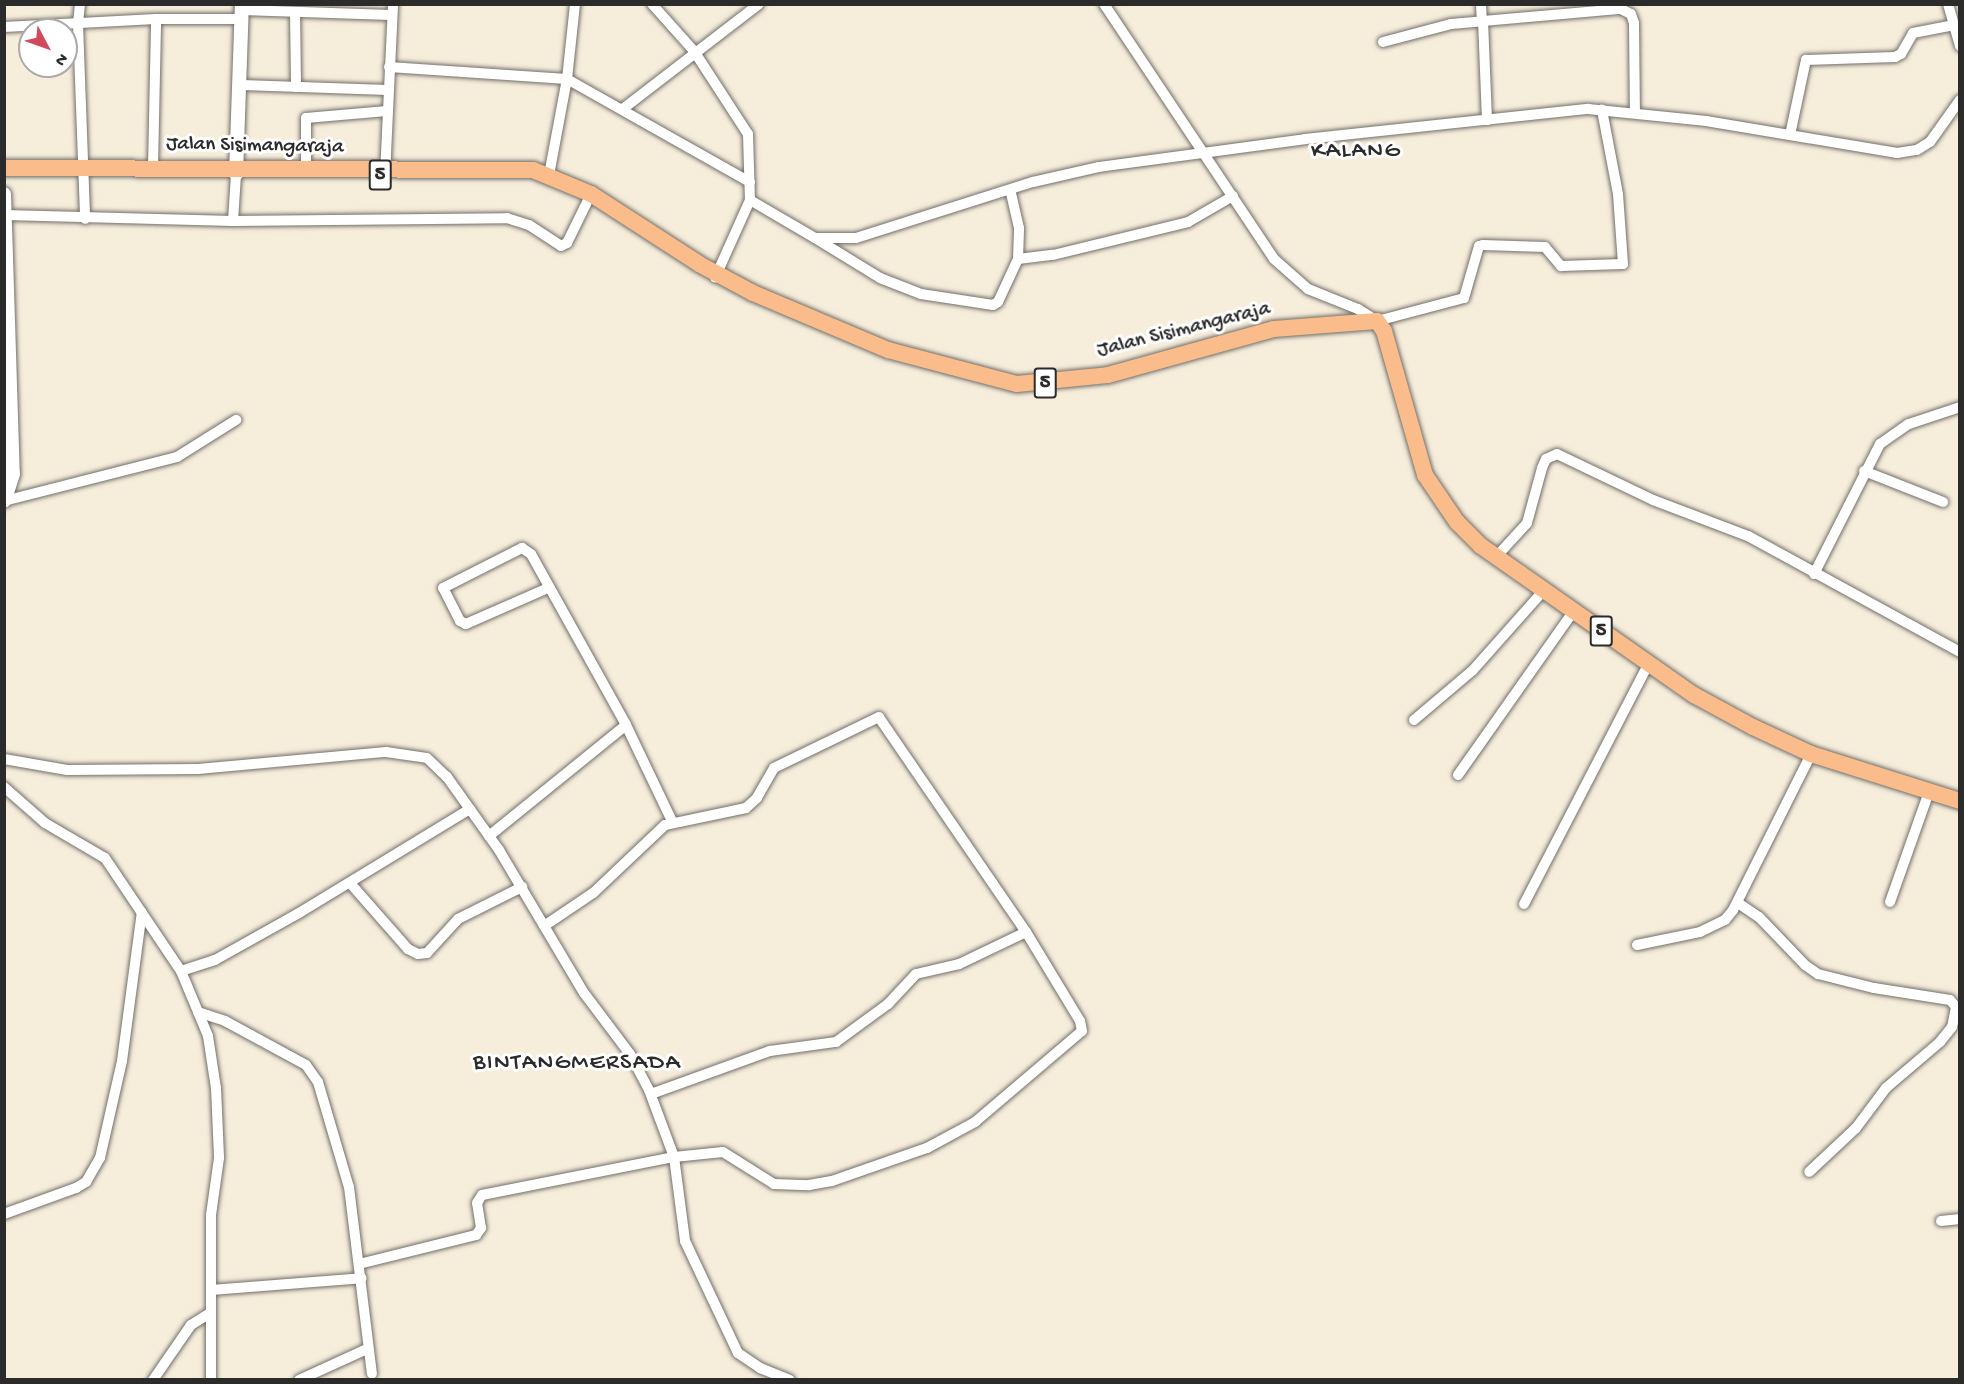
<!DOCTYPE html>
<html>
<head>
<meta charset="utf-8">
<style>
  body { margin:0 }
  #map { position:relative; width:1964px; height:1384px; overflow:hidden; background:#f6eddb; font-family:"Gochi Hand",sans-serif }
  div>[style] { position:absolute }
  .roads { filter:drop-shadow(0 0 2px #726f69) drop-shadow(0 0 2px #726f69) }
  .minor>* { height:10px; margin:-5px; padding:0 5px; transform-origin:5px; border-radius:5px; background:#fff }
  .tertiary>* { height:14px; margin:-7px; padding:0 7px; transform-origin:7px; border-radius:7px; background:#fff }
  .trunk>* { height:16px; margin:-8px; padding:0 8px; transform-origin:8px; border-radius:8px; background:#f9bc8a }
  span { translate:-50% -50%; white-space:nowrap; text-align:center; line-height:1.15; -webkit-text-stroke:6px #fff; paint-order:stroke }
  .shield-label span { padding:2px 4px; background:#fff; border:2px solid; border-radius:4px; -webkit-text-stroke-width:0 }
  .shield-label { font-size:20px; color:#2b2b2b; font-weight:700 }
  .street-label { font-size:21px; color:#2b2b2b }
  .quarter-label { font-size:24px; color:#2b2b2b; letter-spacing:1.5px }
  .frame { position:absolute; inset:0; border:6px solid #2b2b2b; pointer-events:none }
  .north { position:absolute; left:18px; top:18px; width:60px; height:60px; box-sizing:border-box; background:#fff; border:2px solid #aaa; border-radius:50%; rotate:131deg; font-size:16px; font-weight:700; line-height:24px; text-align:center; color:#2b2b2b }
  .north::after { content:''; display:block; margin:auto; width:21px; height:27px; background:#d1495b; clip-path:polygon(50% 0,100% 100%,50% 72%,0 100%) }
</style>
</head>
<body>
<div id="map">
  <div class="roads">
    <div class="minor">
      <i style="left:80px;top:4px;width:20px;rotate:96deg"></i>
      <i style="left:78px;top:24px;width:195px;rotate:87.9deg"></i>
      <i style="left:652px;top:4px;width:63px;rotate:48.2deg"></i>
      <i style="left:694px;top:51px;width:99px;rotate:57deg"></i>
      <i style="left:748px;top:134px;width:66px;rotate:88.3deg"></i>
      <i style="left:750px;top:200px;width:85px;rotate:114.2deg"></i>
      <i style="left:1104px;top:4px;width:306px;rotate:56.3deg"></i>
      <i style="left:1274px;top:259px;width:45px;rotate:41.4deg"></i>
      <i style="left:1308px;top:289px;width:54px;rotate:21.8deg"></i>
      <i style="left:1358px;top:309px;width:22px;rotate:32deg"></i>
      <i style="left:1377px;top:321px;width:90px;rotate:-14.8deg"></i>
      <i style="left:1464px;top:298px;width:54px;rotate:-73.9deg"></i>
      <i style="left:1479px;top:246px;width:4px;rotate:-14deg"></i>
      <i style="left:1483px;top:245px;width:62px;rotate:1.8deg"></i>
      <i style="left:1545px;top:247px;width:25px;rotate:50deg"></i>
      <i style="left:1561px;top:266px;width:62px;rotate:-1.8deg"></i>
      <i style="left:1623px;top:264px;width:70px;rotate:-94.1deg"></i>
      <i style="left:1618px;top:194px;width:86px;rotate:-100.8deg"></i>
      <i style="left:1481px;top:4px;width:17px;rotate:87deg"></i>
      <i style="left:1948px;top:4px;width:44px;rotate:74.1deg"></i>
      <i style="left:242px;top:10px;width:149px;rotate:1.9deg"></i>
      <i style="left:295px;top:12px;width:75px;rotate:89.2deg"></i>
      <i style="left:4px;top:27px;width:152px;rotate:-3deg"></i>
      <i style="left:156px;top:19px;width:86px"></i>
      <i style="left:1383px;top:42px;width:70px;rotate:-14.8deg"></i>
      <i style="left:1451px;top:24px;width:32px;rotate:-5deg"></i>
      <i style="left:389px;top:67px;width:178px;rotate:3.9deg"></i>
      <i style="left:567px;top:79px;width:210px;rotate:29.4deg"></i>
      <i style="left:242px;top:85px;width:146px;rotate:2deg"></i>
      <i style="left:624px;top:108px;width:170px;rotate:-37.6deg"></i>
      <i style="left:1487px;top:120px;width:99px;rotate:-92.3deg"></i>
      <i style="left:1483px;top:21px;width:139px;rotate:-5deg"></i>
      <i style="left:1621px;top:9px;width:11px;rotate:27deg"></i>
      <i style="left:1631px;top:14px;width:9px;rotate:72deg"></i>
      <i style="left:1634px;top:23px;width:89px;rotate:89.4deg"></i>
      <i style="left:1790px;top:135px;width:77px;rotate:-78deg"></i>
      <i style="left:1806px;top:60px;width:89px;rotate:-1.9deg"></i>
      <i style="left:1895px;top:57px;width:7px;rotate:-27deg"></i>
      <i style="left:1901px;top:54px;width:24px;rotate:-60deg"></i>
      <i style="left:1913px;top:33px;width:42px;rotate:-11deg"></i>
      <i style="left:153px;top:168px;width:149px;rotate:-88.8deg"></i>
      <i style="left:306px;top:171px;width:53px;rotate:-90deg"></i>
      <i style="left:306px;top:118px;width:81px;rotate:-4.9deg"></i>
      <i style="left:385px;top:175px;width:171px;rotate:-87.3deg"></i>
      <i style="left:549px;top:175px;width:98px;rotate:-79.4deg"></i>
      <i style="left:567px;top:79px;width:75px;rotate:-83.9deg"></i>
      <i style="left:750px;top:200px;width:75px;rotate:30.3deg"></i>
      <i style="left:815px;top:238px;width:41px"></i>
      <i style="left:856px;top:238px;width:186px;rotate:-17.6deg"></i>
      <i style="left:1033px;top:182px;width:68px;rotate:-12.8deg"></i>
      <i style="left:1099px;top:167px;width:208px;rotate:-7.7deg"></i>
      <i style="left:1305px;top:139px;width:285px;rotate:-6.1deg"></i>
      <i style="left:1588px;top:109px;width:119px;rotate:5.8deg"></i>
      <i style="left:1706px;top:121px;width:194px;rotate:9.5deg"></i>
      <i style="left:1897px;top:153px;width:20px;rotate:-9deg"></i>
      <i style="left:1917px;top:150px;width:15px;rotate:-32deg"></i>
      <i style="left:1930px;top:142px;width:52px;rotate:-54.5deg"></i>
      <i style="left:5px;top:215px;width:228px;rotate:1.5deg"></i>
      <i style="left:233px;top:221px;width:274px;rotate:-0.6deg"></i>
      <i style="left:507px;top:218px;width:23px;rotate:18deg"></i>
      <i style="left:529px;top:225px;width:38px;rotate:33deg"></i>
      <i style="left:561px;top:246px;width:7px;rotate:-27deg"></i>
      <i style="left:567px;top:243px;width:55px;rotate:-63.9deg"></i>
      <i style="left:233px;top:221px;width:47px;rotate:-86.3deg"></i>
      <i style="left:815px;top:238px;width:76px;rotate:31.6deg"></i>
      <i style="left:880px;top:278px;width:44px;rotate:21.3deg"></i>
      <i style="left:921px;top:294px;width:73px;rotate:8.7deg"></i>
      <i style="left:993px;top:305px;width:6px;rotate:-31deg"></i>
      <i style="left:998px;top:302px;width:47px;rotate:-65.1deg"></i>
      <i style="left:1018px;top:259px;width:31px;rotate:-88deg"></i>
      <i style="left:1019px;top:228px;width:39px;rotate:-103deg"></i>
      <i style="left:1018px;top:259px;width:35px;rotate:-7deg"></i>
      <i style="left:1053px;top:255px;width:139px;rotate:-13.7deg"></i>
      <i style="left:1188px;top:222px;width:52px;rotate:-30deg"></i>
      <i style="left:1864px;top:471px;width:85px;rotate:21.4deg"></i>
      <i style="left:4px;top:501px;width:179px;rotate:-14.3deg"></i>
      <i style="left:177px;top:457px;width:70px;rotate:-32.1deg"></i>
      <i style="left:1496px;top:557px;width:46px;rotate:-47.6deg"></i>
      <i style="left:1527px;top:523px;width:57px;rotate:-74.7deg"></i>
      <i style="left:1542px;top:468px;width:10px;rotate:-66deg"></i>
      <i style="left:1546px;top:459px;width:12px;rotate:-24deg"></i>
      <i style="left:1557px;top:454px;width:106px;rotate:25.6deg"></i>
      <i style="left:1653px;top:500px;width:102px;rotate:20.8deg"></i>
      <i style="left:1748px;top:536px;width:242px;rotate:28.7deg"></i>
      <i style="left:1814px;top:574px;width:146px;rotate:-63.1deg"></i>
      <i style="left:1880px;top:444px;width:35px;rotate:-35deg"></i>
      <i style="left:1909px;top:424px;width:54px;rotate:-18.4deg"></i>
      <i style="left:548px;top:588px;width:90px;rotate:156.3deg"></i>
      <i style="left:466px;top:624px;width:7px;rotate:-153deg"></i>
      <i style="left:460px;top:621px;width:37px;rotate:-117deg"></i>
      <i style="left:443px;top:588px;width:89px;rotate:-26.9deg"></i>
      <i style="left:522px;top:548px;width:11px;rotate:34deg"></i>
      <i style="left:531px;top:554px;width:196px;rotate:60.9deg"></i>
      <i style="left:626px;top:725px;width:106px;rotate:64.4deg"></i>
      <i style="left:1414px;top:720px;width:77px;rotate:-40.3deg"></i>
      <i style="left:1473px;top:670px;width:107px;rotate:-48.4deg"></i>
      <i style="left:4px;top:759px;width:64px;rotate:9.9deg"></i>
      <i style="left:67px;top:770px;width:131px;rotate:-0.4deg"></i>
      <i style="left:198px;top:769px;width:189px;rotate:-5.2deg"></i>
      <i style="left:386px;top:752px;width:41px;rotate:8.3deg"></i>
      <i style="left:427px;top:758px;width:28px;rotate:44deg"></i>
      <i style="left:447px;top:777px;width:90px;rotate:54.5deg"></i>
      <i style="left:499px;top:850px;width:166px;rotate:59.3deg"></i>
      <i style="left:584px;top:993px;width:76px;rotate:53deg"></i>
      <i style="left:630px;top:1054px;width:41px;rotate:62.2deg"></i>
      <i style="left:649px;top:1090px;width:72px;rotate:69.5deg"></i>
      <i style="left:674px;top:1157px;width:85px;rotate:82.5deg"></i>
      <i style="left:685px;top:1241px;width:124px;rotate:64.7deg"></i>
      <i style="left:738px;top:1353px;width:27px;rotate:34deg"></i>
      <i style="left:760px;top:1368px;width:32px;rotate:22deg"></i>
      <i style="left:1458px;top:775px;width:199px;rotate:-54.8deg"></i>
      <i style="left:4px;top:787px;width:55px;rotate:41.3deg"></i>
      <i style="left:45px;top:823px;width:69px;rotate:30.3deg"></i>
      <i style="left:105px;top:858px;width:136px;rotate:56.1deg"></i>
      <i style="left:181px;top:971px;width:70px;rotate:67.4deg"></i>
      <i style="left:208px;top:1036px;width:53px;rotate:81.3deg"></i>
      <i style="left:216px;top:1088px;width:70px;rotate:87.5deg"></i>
      <i style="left:219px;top:1158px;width:58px;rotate:98deg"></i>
      <i style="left:211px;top:1215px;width:165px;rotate:90deg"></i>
      <i style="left:489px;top:836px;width:176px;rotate:-39deg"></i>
      <i style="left:350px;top:883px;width:88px;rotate:48.7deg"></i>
      <i style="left:408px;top:949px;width:11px;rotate:27deg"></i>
      <i style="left:418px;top:954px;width:9px;rotate:-6deg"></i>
      <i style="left:427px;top:953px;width:46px;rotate:-47.6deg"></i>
      <i style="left:458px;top:919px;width:72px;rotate:-26.6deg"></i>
      <i style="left:1890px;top:902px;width:117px;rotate:-70.5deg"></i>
      <i style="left:1738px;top:903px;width:25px;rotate:34deg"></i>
      <i style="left:1759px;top:917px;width:66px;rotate:46.2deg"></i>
      <i style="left:1805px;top:965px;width:16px;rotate:35deg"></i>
      <i style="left:1818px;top:974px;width:58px;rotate:14deg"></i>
      <i style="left:1874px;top:988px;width:77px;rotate:9deg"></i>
      <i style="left:1950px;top:1000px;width:9px;rotate:49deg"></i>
      <i style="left:1956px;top:1007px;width:20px;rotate:101deg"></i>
      <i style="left:1952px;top:1027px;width:19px;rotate:129deg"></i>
      <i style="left:1940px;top:1042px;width:71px;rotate:139.6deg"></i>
      <i style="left:1886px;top:1088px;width:50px;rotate:126.9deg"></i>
      <i style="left:1856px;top:1128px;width:64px;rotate:136.9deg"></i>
      <i style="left:1524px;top:904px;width:271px;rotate:-62.6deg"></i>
      <i style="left:1637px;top:945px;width:64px;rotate:-11.7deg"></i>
      <i style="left:1700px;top:932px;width:28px;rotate:-26deg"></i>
      <i style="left:1725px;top:920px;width:13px;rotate:-51deg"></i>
      <i style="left:1733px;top:910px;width:174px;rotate:-63.4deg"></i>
      <i style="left:181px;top:971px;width:36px;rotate:-18deg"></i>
      <i style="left:215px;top:960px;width:96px;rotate:-29.2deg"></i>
      <i style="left:299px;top:913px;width:200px;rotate:-31.3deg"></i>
      <i style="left:198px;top:1012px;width:28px;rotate:18deg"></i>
      <i style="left:225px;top:1021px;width:92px;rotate:28.5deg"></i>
      <i style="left:306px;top:1065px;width:21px;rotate:55deg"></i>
      <i style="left:318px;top:1082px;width:109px;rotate:73.6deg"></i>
      <i style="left:349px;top:1187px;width:188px;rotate:83deg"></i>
      <i style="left:651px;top:1094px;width:127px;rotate:-19.9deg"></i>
      <i style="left:770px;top:1051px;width:67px;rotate:-7.8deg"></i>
      <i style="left:836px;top:1042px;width:64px;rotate:-36.2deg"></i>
      <i style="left:888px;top:1004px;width:41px;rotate:-47deg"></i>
      <i style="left:916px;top:974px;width:44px;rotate:-13.1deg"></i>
      <i style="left:959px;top:964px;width:74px;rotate:-25.5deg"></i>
      <i style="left:4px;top:1214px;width:77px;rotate:-19.9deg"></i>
      <i style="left:76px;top:1188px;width:12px;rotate:-31deg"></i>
      <i style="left:86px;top:1182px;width:28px;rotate:-60deg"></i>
      <i style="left:100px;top:1158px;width:99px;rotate:-77.2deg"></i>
      <i style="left:122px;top:1061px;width:150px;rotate:-82.4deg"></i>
      <i style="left:1941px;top:1221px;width:19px;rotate:-6deg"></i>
      <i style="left:359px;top:1264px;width:121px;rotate:-13.9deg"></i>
      <i style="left:476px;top:1235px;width:9px;rotate:-54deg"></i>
      <i style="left:481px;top:1228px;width:25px;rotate:-99deg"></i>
      <i style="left:477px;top:1203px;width:9px;rotate:-58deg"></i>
      <i style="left:482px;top:1195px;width:196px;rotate:-11.2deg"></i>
      <i style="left:674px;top:1157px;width:49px;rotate:-5.8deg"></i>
      <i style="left:723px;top:1152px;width:60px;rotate:32.1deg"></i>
      <i style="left:774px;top:1184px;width:35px;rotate:2deg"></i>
      <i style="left:809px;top:1185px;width:23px;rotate:-10deg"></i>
      <i style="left:832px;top:1181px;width:101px;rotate:-19.2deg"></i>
      <i style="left:927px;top:1148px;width:55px;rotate:-28.4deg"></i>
      <i style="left:975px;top:1122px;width:140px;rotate:-40.4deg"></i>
      <i style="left:1082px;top:1031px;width:10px;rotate:-101deg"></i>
      <i style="left:1080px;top:1021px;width:104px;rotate:-121.2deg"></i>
      <i style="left:1026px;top:932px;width:260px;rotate:-124.4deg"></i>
      <i style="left:879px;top:717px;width:117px;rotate:154.1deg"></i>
      <i style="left:774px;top:768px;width:34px;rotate:120deg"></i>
      <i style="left:757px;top:798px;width:15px;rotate:138deg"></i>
      <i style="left:746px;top:808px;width:83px;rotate:168.1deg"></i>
      <i style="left:665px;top:825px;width:99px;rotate:136.6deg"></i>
      <i style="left:593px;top:893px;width:59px;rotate:146deg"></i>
      <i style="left:211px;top:1290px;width:151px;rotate:-4.5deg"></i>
      <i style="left:153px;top:1380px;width:67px;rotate:-55.4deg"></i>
      <i style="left:191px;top:1325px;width:22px;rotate:-32deg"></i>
      <i style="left:299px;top:1380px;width:75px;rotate:-24.5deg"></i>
    </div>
    <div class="tertiary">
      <i style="left:236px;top:174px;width:170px;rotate:-88deg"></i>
      <i style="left:4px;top:194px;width:280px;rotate:88.2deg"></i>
      <i style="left:13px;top:474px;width:28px;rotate:108deg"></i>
    </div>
    <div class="trunk">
      <i style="left:4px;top:168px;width:529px;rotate:0.22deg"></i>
      <i style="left:533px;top:170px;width:63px;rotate:22.5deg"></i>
      <i style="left:591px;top:194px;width:129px;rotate:32.9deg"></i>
      <i style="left:699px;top:264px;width:61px;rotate:28.2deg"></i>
      <i style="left:753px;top:293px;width:147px;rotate:22.9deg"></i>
      <i style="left:888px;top:350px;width:133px;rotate:14.8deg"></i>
      <i style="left:1017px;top:384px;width:91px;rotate:-5.6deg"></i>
      <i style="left:1108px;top:375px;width:172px;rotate:-15.5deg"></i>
      <i style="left:1274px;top:329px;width:103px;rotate:-4.4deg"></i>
      <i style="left:1377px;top:321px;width:12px;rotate:55deg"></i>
      <i style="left:1384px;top:331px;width:150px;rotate:74.1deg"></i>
      <i style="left:1425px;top:475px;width:57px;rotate:55.8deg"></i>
      <i style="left:1457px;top:522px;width:34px;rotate:45deg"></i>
      <i style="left:1481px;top:546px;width:260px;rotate:35deg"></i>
      <i style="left:1694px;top:695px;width:67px;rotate:28.5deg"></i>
      <i style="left:1753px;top:727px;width:64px;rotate:25deg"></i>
      <i style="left:1811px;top:754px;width:156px;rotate:17.5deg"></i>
    </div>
  </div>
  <div class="shield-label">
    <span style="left:380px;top:175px">5</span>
    <span style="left:1045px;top:383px">5</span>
    <span style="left:1601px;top:631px">5</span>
  </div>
  <div class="street-label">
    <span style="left:255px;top:147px;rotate:1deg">Jalan Sisimangaraja</span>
    <span style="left:1184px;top:331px;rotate:-14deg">Jalan Sisimangaraja</span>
  </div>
  <div class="quarter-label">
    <span style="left:1356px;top:152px">KALANG</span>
    <span style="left:577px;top:1064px">BINTANGMERSADA</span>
  </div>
  <div class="frame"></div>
  <div class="north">N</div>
</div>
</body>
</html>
